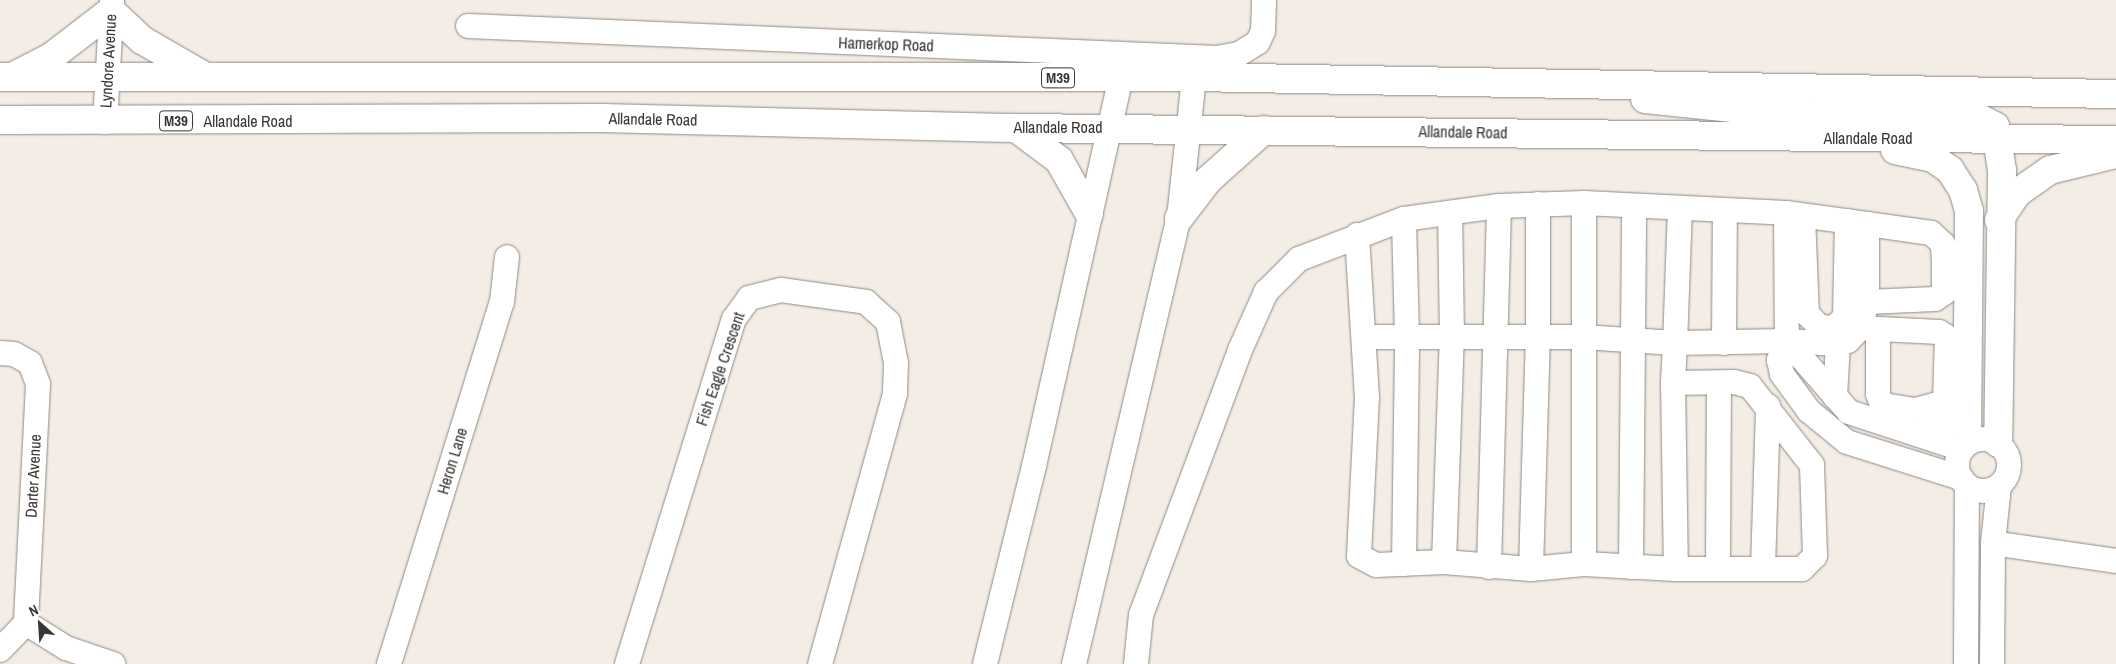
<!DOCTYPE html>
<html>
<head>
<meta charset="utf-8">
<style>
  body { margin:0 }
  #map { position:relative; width:2116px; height:664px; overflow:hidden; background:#f3ede6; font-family:"Archivo Narrow",sans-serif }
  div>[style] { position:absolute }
  .roads { filter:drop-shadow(0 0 1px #8f8982) drop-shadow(0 0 1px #8f8982) }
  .minor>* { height:24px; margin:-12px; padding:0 12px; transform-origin:12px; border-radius:12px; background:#fff }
  .minor>.ring { margin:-12px; padding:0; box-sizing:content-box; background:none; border:24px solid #fff; border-radius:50% }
  .major>* { height:28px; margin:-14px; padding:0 14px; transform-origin:14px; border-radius:14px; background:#fff }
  span { translate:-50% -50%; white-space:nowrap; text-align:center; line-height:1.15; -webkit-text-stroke:5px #fff; paint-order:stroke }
  .shield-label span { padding:1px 4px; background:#fff; border:1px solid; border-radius:4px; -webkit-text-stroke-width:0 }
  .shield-label { font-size:15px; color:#383532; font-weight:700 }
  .street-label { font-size:16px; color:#383532 }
  .north { position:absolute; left:15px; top:599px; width:50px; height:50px; -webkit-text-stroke:4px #fff; paint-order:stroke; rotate:334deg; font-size:14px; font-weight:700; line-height:20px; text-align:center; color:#383532 }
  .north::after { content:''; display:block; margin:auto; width:18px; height:22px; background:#383532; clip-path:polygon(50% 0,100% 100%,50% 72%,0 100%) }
</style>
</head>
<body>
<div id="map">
  <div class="roads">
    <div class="minor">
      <i style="left:468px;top:26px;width:749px;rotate:2.45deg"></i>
      <i style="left:1216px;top:58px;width:23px;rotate:-10deg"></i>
      <i style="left:1239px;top:54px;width:22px;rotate:-32deg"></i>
      <i style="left:1258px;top:42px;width:12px;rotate:-66deg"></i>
      <i style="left:1263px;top:31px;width:31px;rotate:-88deg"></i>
      <i style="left:105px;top:122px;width:122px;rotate:-86.7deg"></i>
      <i style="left:1680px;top:208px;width:135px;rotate:92.1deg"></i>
      <i style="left:1675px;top:343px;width:112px;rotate:-1deg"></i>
      <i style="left:1787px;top:341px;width:51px;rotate:3.4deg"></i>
      <i style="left:1838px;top:344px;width:10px;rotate:-17deg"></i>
      <i style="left:1848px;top:341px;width:18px;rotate:-47deg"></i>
      <i style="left:1860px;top:328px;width:27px;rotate:-75deg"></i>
      <i style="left:1867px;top:302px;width:78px;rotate:-90deg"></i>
      <i style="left:1867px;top:224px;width:82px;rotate:-172.3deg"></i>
      <i style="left:1786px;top:213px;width:128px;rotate:89.6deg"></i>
      <i style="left:1787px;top:341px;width:21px;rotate:113deg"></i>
      <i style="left:1779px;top:360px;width:14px;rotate:78deg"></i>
      <i style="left:1782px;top:374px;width:46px;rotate:53.9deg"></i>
      <i style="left:1809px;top:411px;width:49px;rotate:39.2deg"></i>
      <i style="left:1847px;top:442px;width:120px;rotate:17.5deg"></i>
      <i style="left:1803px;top:216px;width:98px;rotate:87.7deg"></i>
      <i style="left:1807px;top:314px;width:18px;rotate:45deg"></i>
      <i style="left:1820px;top:327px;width:14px;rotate:4deg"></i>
      <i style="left:1834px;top:328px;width:16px;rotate:-45deg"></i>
      <i style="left:1845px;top:317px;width:96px;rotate:-88.8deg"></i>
      <i style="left:1357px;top:235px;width:162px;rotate:86.5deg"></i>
      <i style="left:1367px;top:397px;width:159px;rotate:92.9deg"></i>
      <i style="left:1359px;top:556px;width:19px;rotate:28deg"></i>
      <i style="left:1376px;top:565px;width:68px;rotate:-2.5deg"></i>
      <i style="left:1444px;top:562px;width:87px;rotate:4.6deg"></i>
      <i style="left:1531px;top:569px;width:53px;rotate:-5.4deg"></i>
      <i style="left:1584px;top:564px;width:92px;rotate:3.1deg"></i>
      <i style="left:1676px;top:569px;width:126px"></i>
      <i style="left:1802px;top:569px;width:18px;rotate:-45deg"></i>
      <i style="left:1815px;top:556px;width:91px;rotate:-91.9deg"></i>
      <i style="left:1812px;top:465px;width:100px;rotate:-128.1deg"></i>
      <i style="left:1750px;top:386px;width:16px;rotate:-166deg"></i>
      <i style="left:1734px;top:382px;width:61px;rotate:179.1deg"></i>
      <i style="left:1673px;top:383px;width:186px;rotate:89.1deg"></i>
      <i style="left:1867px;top:302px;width:68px;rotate:-2.5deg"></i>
      <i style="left:1935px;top:299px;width:11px;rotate:-34deg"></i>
      <i style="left:1944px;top:293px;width:29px;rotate:-90deg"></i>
      <i style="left:1944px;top:264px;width:20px;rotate:-93deg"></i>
      <i style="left:1943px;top:244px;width:16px;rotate:-137deg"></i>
      <i style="left:1931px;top:233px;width:65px;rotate:-172deg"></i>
      <i style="left:1860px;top:328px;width:79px;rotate:2.9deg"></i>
      <i style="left:1939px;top:332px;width:9px;rotate:32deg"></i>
      <i style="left:1947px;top:337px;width:65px;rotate:91.8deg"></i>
      <i style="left:1945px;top:402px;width:31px;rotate:165deg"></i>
      <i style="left:1915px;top:410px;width:33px;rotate:-171deg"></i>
      <i style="left:1882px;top:405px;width:12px;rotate:-110deg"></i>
      <i style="left:1878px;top:394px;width:63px;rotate:-90deg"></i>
      <i style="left:1366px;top:337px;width:217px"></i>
      <i style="left:1583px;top:337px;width:92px;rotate:3.7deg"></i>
      <i style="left:1675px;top:343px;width:40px;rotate:92.9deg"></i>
      <i style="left:1787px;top:341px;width:94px;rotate:48.9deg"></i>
      <i style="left:1849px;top:412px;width:119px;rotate:18.1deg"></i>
      <i style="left:1724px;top:343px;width:132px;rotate:-89.6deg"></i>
      <i style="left:0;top:353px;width:14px;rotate:4deg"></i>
      <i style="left:14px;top:354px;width:18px;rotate:29deg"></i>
      <i style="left:30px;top:363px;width:22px;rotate:69deg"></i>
      <i style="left:38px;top:384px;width:239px;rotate:92.9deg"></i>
      <i style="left:1835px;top:397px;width:53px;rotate:-86.8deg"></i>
      <i class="ring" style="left:1957px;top:439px;width:28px;height:28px"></i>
      <i style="left:1993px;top:543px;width:124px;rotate:8.3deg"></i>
      <i style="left:1444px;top:562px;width:225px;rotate:-88deg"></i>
      <i style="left:1452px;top:337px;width:123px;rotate:-90.9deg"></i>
      <i style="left:1404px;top:564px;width:228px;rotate:-89.2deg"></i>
      <i style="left:1407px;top:336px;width:117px;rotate:-91.5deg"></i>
      <i style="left:1584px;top:564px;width:361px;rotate:-90deg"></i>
      <i style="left:1489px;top:567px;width:361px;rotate:-88.4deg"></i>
      <i style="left:1631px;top:567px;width:361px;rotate:-89.5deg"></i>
      <i style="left:1718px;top:567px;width:183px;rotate:-89.7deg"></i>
      <i style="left:1763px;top:568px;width:162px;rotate:-88.2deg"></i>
      <i style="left:1531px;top:569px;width:230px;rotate:-88.3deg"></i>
      <i style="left:1538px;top:339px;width:135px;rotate:-90deg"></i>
      <i style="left:26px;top:623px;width:47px;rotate:32deg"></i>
      <i style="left:66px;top:648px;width:50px;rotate:18.8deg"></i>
      <i style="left:0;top:650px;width:37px;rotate:-46deg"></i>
      <i style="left:389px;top:664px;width:379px;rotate:-72.7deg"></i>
      <i style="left:502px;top:302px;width:45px;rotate:-83.7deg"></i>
      <i style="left:627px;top:664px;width:361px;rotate:-72.8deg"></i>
      <i style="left:734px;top:319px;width:26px;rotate:-54deg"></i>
      <i style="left:749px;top:298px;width:33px;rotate:-14deg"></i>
      <i style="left:781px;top:290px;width:86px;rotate:8deg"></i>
      <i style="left:866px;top:302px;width:30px;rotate:42deg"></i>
      <i style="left:888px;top:322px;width:42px;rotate:79deg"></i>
      <i style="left:896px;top:363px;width:31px;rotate:92deg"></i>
      <i style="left:895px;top:394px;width:280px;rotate:105.5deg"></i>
      <i style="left:985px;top:664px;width:204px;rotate:-76.1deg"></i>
      <i style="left:1034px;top:466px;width:399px;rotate:-77.4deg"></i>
      <i style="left:1074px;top:664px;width:458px;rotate:-76.8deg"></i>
      <i style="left:1179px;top:218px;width:142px;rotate:-83.9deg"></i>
      <i style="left:1136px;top:664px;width:49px;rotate:-84.2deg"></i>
      <i style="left:1141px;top:615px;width:283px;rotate:-69.5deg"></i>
      <i style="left:1240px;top:350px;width:64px;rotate:-65.9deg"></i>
      <i style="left:1266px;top:292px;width:47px;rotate:-45deg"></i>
      <i style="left:1299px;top:259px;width:112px;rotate:-20.9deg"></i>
      <i style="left:1404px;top:219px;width:96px;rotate:-7.8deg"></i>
      <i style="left:1499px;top:206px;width:85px;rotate:-2deg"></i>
      <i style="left:1584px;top:203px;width:202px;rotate:2.8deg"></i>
      <i style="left:1966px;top:664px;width:179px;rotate:-89.7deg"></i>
      <i style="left:1992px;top:664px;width:121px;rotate:-89.5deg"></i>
      <i style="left:1993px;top:543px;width:57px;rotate:-84deg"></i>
    </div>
    <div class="major">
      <i style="left:16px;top:75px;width:39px;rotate:-27deg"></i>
      <i style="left:51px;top:57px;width:76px;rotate:-37.5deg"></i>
      <i style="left:111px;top:11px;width:42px;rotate:43.1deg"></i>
      <i style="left:142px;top:40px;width:74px;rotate:30deg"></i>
      <i style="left:0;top:77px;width:1194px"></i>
      <i style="left:1194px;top:77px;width:922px;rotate:1.06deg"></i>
      <i style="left:1645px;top:99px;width:166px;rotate:5.9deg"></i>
      <i style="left:1810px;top:116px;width:169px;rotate:0.7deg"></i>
      <i style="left:1979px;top:118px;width:18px;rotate:27deg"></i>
      <i style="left:1995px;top:126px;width:45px;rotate:81deg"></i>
      <i style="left:2002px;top:170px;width:273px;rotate:90.8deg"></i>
      <i style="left:0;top:120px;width:602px;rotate:-0.19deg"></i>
      <i style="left:602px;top:118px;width:414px;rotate:1.4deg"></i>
      <i style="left:1016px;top:128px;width:1100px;rotate:0.63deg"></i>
      <i style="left:1016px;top:128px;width:54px;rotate:36.7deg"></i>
      <i style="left:1059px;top:160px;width:61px;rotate:60.5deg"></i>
      <i style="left:1895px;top:150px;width:39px;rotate:12deg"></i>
      <i style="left:1933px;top:158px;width:21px;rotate:35deg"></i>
      <i style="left:1950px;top:170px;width:24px;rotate:57deg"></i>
      <i style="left:1963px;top:190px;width:22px;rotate:74deg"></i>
      <i style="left:1969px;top:211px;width:230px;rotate:90.5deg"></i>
      <i style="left:1179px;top:218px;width:48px;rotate:-52.7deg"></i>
      <i style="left:1208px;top:180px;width:75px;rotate:-41.8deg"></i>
      <i style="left:1999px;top:220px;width:32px;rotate:-56deg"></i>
      <i style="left:2017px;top:193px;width:40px;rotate:-34.9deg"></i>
      <i style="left:2050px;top:170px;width:68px;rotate:-13.6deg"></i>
      <i style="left:1924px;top:434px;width:33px;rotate:-29deg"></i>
      <i style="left:1953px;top:418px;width:24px;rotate:-54deg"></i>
    </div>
  </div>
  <div class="shield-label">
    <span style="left:1058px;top:78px">M39</span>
    <span style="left:176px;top:121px">M39</span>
  </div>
  <div class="street-label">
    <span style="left:886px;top:44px;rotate:2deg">Hamerkop Road</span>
    <span style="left:108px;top:61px;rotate:-87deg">Lyndore Avenue</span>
    <span style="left:653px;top:119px;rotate:1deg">Allandale Road</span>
    <span style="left:248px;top:121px">Allandale Road</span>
    <span style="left:1058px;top:127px">Allandale Road</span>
    <span style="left:1463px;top:132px;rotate:1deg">Allandale Road</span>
    <span style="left:1868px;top:138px">Allandale Road</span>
    <span style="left:720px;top:369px;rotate:-71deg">Fish Eagle Crescent</span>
    <span style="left:452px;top:461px;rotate:-73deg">Heron Lane</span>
    <span style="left:33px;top:476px;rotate:-87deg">Darter Avenue</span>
  </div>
  <div class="north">N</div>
</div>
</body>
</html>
